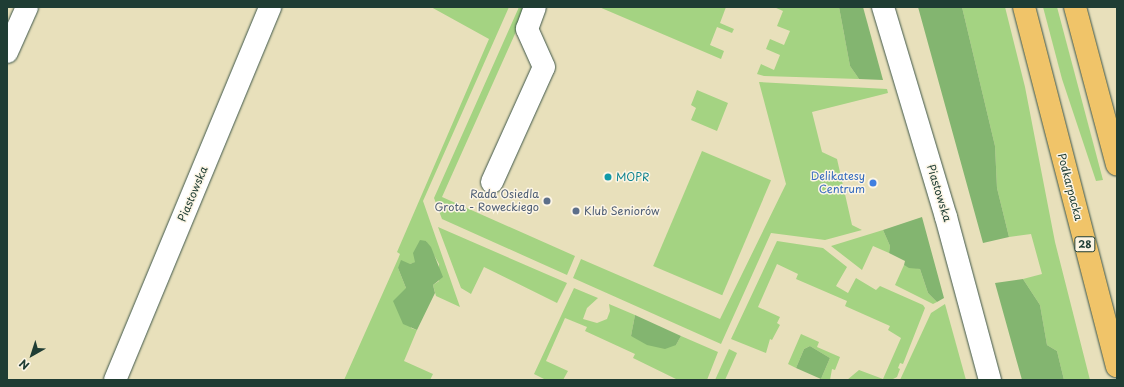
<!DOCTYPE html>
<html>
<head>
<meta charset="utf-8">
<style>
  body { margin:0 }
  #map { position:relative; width:1124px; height:387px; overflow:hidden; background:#e8e0bb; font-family:"Playpen Sans",sans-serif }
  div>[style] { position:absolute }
  .green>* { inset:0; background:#a4d382; transform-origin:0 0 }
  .forest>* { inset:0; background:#83b570 }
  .roads { filter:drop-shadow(0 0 1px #3d5548) drop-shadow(0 0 1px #3d5548) }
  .minor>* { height:22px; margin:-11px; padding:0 11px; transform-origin:11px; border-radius:11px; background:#fff }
  .major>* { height:22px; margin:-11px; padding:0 11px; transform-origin:11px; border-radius:11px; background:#f0c469 }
  .dots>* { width:11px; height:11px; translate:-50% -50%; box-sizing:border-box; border:2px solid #fcf5e5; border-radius:50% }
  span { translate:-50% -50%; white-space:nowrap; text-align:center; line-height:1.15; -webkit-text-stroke:3px #fcf5e5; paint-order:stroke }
  .shield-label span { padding:1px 3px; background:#fcf5e5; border:1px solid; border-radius:3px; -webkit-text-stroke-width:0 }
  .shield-label { font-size:10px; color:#1f3d34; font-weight:700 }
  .culture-label { font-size:11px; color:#0d838f }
  .left { translate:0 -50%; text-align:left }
  .shop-label { font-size:11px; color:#366cbe }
  .right { translate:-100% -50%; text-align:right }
  .street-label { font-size:11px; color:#1f3d34 }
  .service-label { font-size:11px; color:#4e5e75 }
  .frame { position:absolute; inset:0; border:8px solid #1f3d34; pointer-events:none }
  .north { position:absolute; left:12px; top:335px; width:40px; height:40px; -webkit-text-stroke:3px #fcf5e5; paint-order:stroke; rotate:219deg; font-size:11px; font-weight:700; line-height:16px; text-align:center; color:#1f3d34 }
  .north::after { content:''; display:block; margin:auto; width:14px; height:18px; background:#1f3d34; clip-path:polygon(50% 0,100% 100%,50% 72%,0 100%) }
</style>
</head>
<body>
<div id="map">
  <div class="green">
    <i style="clip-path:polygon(431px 7px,509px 7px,423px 201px,460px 307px,436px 296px,433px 285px,439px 281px,439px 264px,426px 241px,416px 262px,398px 268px,406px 288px,411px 328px,417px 330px,404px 361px,433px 374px,430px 380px,344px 380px,398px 259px,400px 254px,397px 252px,489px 39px)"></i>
    <i style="clip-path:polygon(519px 7px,527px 7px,442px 197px,575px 256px,567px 275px,442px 219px,434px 198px)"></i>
    <i style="clip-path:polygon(599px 7px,726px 7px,720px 23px,734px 29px,732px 33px,717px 27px,710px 45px,724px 51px,721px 59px)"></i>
    <i style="clip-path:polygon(774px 7px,839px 7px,850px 66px,859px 79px,764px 76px,757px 74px,761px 64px,774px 70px,780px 55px,766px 49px,770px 39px,784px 45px,790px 31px,777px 26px,783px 11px)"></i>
    <i style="clip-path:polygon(962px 7px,1005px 7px,1025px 87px,1055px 242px,1090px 380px,1064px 380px,1057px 351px,1047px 345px,1040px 305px,1023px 279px,1042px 274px,1031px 234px,1009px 237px,997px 188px,995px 146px)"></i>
    <i style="clip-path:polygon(1043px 7px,1057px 7px,1103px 180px,1096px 181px,1062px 79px)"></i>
    <i style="clip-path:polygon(759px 82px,887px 89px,888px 93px,812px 112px,822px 152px,837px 159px,852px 225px,862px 230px,825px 240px,771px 233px,721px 344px,573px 278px,581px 259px,720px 319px,786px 184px)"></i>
    <i style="clip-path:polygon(697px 90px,728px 103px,717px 131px,691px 120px,696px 108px,691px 105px)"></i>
    <i style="left:702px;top:151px;width:75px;height:125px;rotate:23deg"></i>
    <i style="clip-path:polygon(438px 227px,567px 283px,557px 303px,484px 267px,471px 294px,461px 288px)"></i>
    <i style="clip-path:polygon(883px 230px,890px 246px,889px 253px,873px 246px,862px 270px,831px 246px)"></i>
    <i style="clip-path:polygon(777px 241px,823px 248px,847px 267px,836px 286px,848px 293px,856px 278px,876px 290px,880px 286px,923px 305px,925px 308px,903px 364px,900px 363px,898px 368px,900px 369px,897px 377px,891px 380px,847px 380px,859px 370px,883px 379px,901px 338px,888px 330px,890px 326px,845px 306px,847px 301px,796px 279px,798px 274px,777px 264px,758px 307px,780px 317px,777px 323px,780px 325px,772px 340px,770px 339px,766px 353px,731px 339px)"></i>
    <i style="clip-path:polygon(904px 265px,920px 269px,928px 293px,937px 302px,933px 304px,895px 285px)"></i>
    <i style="clip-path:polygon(574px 288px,598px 298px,587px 308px,583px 319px,597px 323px,607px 319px,610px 311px,609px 304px,635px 315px,631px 336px,676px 345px,681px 336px,718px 352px,707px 380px,678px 380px,633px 358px,635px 354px,585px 331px,587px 327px,565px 318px,546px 361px,568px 371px,563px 380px,546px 380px,534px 374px)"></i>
    <i style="clip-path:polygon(945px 304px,966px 380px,900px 380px,931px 313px)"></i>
    <i style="clip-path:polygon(801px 334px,819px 342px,817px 347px,840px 357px,835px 370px,832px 369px,830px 380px,821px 379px,830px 358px,810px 346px,804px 349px,796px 368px,788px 364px)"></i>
    <i style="clip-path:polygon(729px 349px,737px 353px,725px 380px,715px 380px)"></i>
  </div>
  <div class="forest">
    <i style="clip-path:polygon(839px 7px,863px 7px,883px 80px,859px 79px,850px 66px)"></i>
    <i style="clip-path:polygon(918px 7px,962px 7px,995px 146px,997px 188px,1009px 237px,983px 243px)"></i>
    <i style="clip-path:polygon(922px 217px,944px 298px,937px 302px,928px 293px,920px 269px,909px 268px,904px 265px,905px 261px,889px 253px,890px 246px,883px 230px)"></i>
    <i style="clip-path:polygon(420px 240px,426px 241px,431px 247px,443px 277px,433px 285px,435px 293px,417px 330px,403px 324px,393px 301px,406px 288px,398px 268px,401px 260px,410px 264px,415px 262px,413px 253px)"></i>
    <i style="clip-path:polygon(1023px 279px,1040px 305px,1047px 345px,1057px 351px,1064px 380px,1022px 380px,995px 283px)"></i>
    <i style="clip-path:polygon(635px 315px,681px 336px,676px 345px,665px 349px,647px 345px,631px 336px)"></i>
    <i style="clip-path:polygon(810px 346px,830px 358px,821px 379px,796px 368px,804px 349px)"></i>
  </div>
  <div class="roads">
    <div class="minor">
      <i style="left:883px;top:7px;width:219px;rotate:73.3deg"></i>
      <i style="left:946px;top:217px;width:169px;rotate:74.9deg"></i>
      <i style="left:7px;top:52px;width:49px;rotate:-66deg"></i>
      <i style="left:492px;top:182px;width:126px;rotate:-65.7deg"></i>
      <i style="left:544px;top:67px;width:42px;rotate:-114.1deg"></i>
      <i style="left:527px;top:29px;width:23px;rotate:-70deg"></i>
      <i style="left:115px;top:380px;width:404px;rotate:-67.4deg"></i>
    </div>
    <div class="major">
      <i style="left:1024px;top:7px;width:371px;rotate:75.5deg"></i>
      <i style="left:1075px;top:7px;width:163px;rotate:75.1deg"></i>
    </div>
  </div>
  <div class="dots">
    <i style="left:608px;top:177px;background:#0f9aa8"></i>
    <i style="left:873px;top:183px;background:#3f7fe0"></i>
    <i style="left:547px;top:201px;background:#5c6f8a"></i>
    <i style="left:576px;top:211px;background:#5c6f8a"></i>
  </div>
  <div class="shield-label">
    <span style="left:1085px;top:244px">28</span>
  </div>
  <div class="culture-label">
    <span class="left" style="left:616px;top:177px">MOPR</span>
  </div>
  <div class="shop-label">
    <span class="right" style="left:865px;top:183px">Delikatesy<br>Centrum</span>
  </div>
  <div class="street-label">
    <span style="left:1070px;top:187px;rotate:75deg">Podkarpacka</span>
    <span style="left:939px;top:193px;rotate:73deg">Piastowska</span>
    <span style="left:193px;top:194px;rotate:-67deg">Piastowska</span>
  </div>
  <div class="service-label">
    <span class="right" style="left:539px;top:201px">Rada Osiedla<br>Grota - Roweckiego</span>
    <span class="left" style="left:584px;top:211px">Klub Seniorów</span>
  </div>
  <div class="frame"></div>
  <div class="north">N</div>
</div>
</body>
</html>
